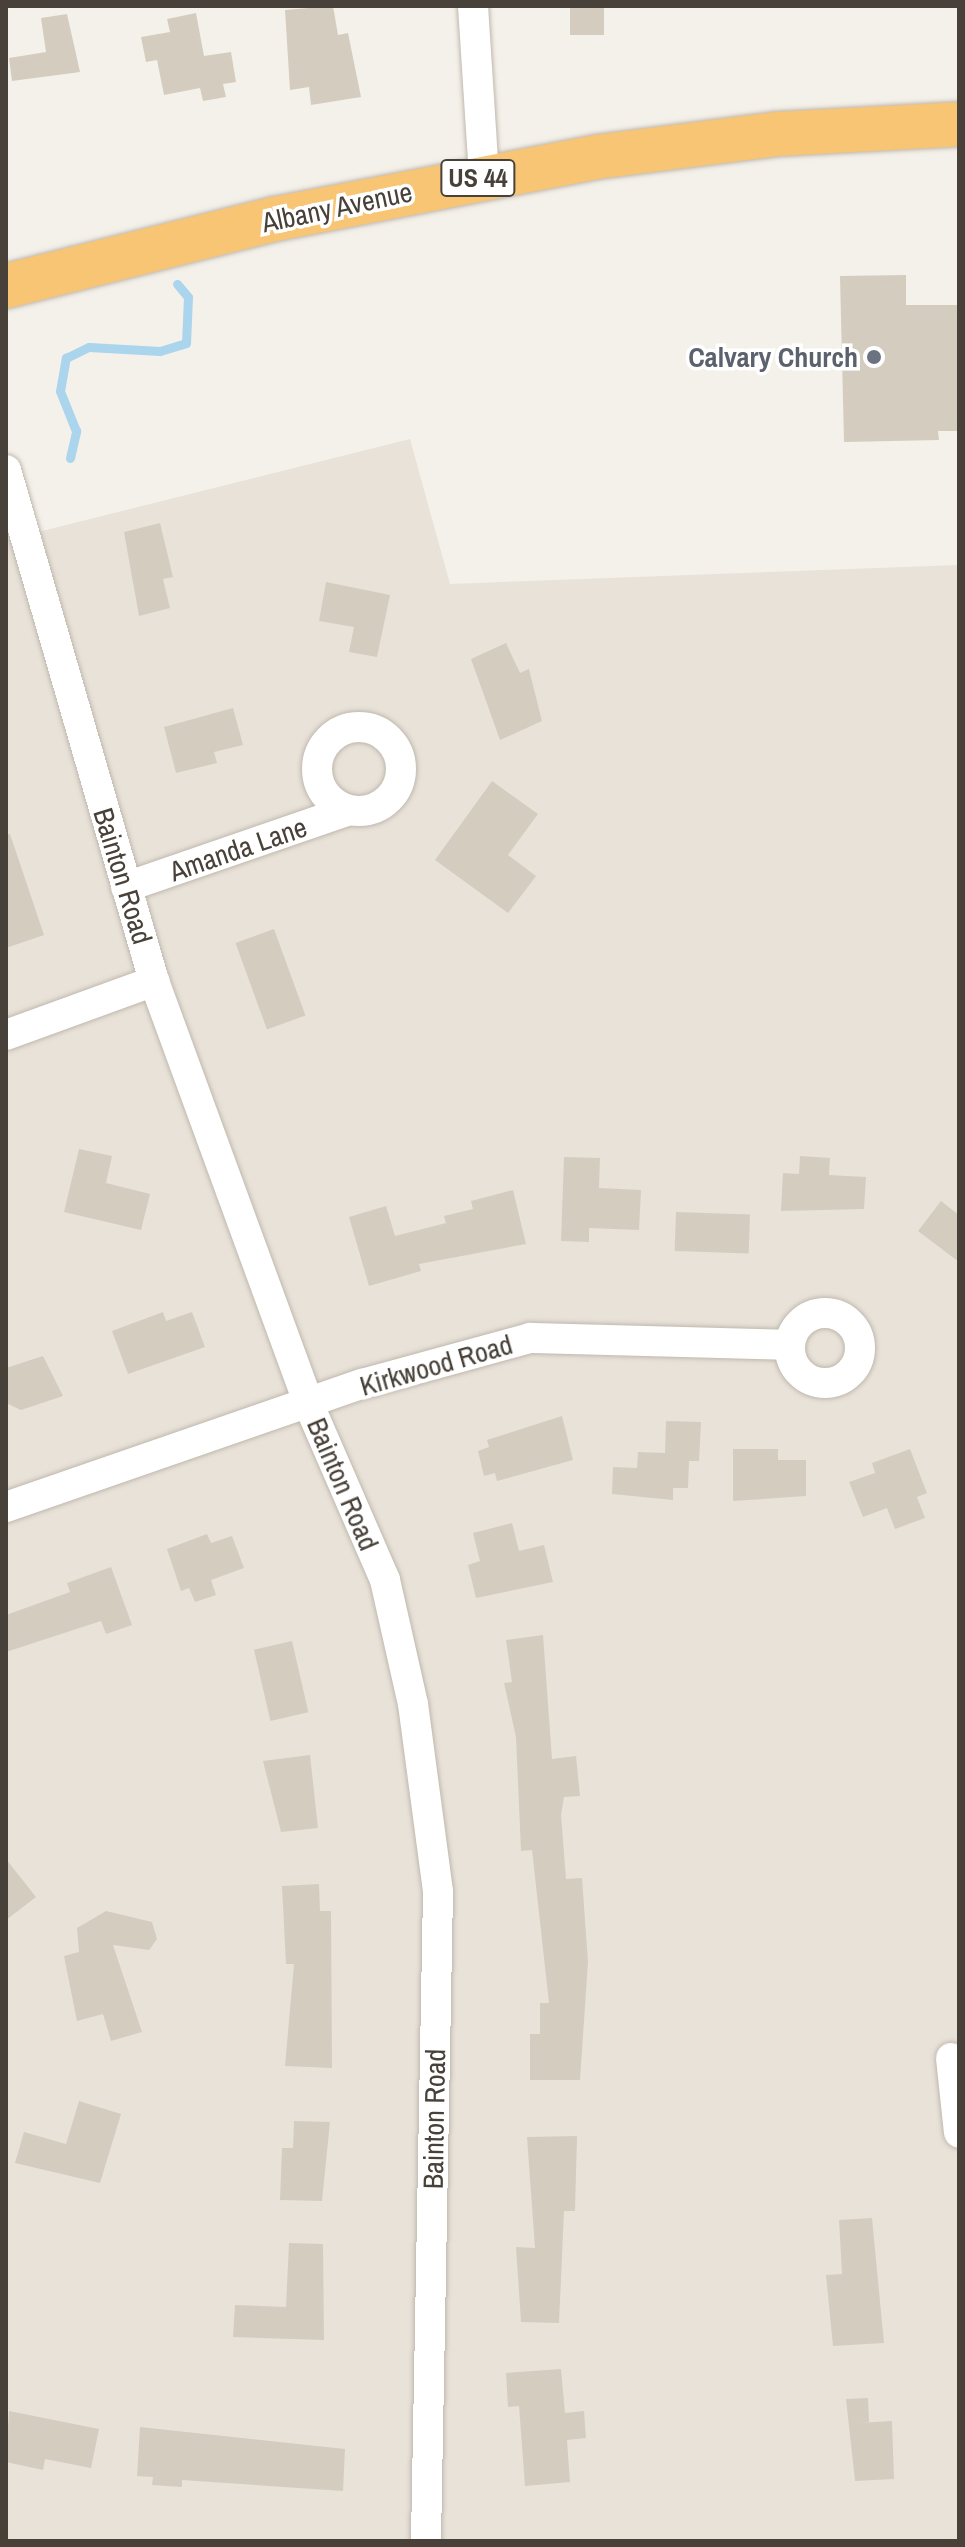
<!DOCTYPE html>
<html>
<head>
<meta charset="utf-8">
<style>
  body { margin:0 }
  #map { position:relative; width:965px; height:2547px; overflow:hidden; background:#f4f1ea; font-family:"Archivo Narrow",sans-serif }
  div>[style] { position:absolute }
  .residential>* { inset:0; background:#e8e2d9 }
  .stream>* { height:9px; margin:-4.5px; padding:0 4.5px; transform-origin:4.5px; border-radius:4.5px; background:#aad5ed }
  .building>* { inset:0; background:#d5ccc0; transform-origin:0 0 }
  .roads { filter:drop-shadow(0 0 2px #c0b8ad) drop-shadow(0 0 2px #c0b8ad) }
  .minor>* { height:30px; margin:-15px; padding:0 15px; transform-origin:15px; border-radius:15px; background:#fff }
  .minor>.ring { margin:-15px; padding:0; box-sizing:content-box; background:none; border:30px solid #fff; border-radius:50% }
  .highway>* { height:44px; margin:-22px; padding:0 22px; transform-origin:22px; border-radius:22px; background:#f7c573 }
  .dots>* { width:22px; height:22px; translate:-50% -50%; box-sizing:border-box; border:4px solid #fff; border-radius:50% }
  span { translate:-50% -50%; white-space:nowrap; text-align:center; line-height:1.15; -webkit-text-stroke:7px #fff; paint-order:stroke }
  .shield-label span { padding:2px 6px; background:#fff; border:2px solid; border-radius:6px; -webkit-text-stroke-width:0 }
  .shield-label { font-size:26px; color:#484139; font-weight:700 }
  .street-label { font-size:28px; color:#484139 }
  .worship-label { font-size:28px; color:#5b616d; font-weight:700 }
  .right { translate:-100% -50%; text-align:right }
  .frame { position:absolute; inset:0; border:8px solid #484139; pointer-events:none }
</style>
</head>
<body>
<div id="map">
  <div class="residential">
    <i style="clip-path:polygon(410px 439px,450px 584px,959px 565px,959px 2541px,6px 2541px,6px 540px)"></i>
  </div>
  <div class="stream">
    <i style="left:70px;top:458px;width:28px;rotate:-77deg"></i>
    <i style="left:76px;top:431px;width:43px;rotate:-111.8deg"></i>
    <i style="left:60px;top:391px;width:34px;rotate:-80deg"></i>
    <i style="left:66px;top:358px;width:25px;rotate:-26deg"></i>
    <i style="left:89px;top:347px;width:71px;rotate:3.2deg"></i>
    <i style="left:160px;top:351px;width:27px;rotate:-17deg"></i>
    <i style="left:186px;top:343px;width:46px;rotate:-87.5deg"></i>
    <i style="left:188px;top:297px;width:17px;rotate:-130deg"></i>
  </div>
  <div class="building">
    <i style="clip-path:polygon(333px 6px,338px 35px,348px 33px,361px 97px,311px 105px,309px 87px,290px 90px,285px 10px)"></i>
    <i style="left:570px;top:6px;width:34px;height:29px"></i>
    <i style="clip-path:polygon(196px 13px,204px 56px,231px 52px,236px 82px,223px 84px,226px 97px,203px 101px,200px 88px,164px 95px,157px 60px,146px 62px,141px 37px,170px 32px,167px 19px)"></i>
    <i style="clip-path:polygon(67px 14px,80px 72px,12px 81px,9px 58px,46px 52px,41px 18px)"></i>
    <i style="clip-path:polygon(906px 275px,906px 305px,959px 305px,959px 431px,938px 431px,939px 440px,844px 442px,840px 276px)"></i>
    <i style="clip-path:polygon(160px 523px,173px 577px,163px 579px,170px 608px,139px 616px,124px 532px)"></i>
    <i style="clip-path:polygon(326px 582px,390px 595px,377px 657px,349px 652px,354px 627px,319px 621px)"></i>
    <i style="clip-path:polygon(506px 643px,520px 673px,529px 669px,542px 721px,500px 740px,471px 659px)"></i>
    <i style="clip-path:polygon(233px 708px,243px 745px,214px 752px,217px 763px,176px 773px,164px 727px)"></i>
    <i style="clip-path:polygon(492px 781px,538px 814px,508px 855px,536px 876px,508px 913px,435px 860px)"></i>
    <i style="clip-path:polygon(10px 834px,44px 935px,6px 948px,6px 835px)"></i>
    <i style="left:274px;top:929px;width:92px;height:41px;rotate:70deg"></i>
    <i style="clip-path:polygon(79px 1149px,112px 1156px,106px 1183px,150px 1194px,141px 1230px,64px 1212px)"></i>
    <i style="clip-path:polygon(800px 1156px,830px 1158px,829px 1175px,866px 1177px,864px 1209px,781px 1211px,783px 1173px,799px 1174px)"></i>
    <i style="clip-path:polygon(564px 1157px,600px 1158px,599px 1188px,641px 1190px,639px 1230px,589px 1228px,589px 1242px,561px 1241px)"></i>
    <i style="clip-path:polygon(513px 1190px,526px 1244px,419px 1264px,421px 1271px,369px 1286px,349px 1217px,386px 1206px,395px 1236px,446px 1223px,444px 1216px,473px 1209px,471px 1201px)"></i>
    <i style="clip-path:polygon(941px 1201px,959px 1215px,959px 1262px,918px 1231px)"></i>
    <i style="left:676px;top:1212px;width:74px;height:39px;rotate:2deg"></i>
    <i style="clip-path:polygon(163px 1312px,166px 1321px,192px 1312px,205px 1347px,128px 1374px,112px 1331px)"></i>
    <i style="clip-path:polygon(43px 1356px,63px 1396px,21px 1410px,6px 1403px,6px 1368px)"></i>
    <i style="clip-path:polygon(562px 1416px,573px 1460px,497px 1481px,495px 1473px,484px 1476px,478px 1451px,489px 1447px,487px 1440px)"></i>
    <i style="clip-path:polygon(666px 1421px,701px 1422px,699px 1461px,689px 1461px,688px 1488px,673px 1488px,673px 1500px,612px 1494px,613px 1467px,637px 1468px,638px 1452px,665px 1453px)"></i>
    <i style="clip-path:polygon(733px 1449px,778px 1449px,778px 1460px,806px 1460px,806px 1496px,733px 1501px)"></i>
    <i style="clip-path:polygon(910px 1449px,927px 1493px,917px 1497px,925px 1518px,895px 1529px,887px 1508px,863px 1517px,849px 1482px,875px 1473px,872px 1463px)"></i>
    <i style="clip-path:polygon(512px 1523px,519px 1551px,544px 1545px,553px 1582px,476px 1598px,468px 1565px,480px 1561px,473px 1533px)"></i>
    <i style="clip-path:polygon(207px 1534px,211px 1543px,232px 1536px,244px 1568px,211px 1580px,216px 1595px,195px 1602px,189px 1588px,181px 1591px,167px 1549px)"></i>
    <i style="clip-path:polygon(111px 1567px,132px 1625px,106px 1634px,101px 1621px,6px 1652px,6px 1615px,70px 1592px,67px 1583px)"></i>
    <i style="clip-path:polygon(543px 1635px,552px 1759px,576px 1756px,580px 1796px,564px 1797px,561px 1815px,566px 1879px,582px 1878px,588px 1962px,580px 2080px,530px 2080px,530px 2034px,540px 2034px,540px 2003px,549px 2003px,532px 1850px,521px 1851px,516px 1737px,504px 1683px,512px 1682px,506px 1640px)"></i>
    <i style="left:292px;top:1641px;width:73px;height:39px;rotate:77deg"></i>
    <i style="clip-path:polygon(310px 1755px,318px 1828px,281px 1832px,263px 1761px)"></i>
    <i style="clip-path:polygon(6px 1859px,36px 1897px,6px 1920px)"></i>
    <i style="clip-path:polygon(319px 1884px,320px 1911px,331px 1911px,332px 2068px,285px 2066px,294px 1964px,286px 1964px,282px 1886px)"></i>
    <i style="clip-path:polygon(106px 1911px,152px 1922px,157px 1939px,149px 1950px,113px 1945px,142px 2032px,111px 2041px,103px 2014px,77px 2021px,64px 1956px,79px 1952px,77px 1928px)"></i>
    <i style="clip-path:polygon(79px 2101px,121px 2114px,100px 2183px,15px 2163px,24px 2132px,66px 2144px)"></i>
    <i style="clip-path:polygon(294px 2121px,330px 2122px,322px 2201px,280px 2200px,282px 2148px,293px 2148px)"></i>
    <i style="clip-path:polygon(577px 2136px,575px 2211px,564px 2211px,559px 2323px,521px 2322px,516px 2247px,535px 2248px,527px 2137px)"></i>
    <i style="clip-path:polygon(872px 2218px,884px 2343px,833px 2346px,826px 2275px,842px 2274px,839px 2220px)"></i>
    <i style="clip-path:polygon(289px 2243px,323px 2244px,324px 2340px,233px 2337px,235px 2305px,286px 2307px)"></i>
    <i style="clip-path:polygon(561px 2369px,565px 2413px,584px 2411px,586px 2438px,567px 2440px,570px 2482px,525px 2486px,519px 2406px,508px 2407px,506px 2373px)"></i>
    <i style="clip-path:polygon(868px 2398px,869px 2422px,857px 2423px,892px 2421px,894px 2479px,855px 2481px,846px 2399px)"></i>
    <i style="clip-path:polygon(9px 2411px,99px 2429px,91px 2468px,45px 2459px,43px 2470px,6px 2462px)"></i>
    <i style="clip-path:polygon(140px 2427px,345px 2449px,343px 2491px,182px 2480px,182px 2487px,152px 2485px,153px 2477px,137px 2476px)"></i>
  </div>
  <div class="roads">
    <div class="minor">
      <i style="left:473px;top:6px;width:171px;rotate:86.3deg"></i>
      <i style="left:6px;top:470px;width:532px;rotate:73.85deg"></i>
      <i style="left:154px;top:981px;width:451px;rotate:69.9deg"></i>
      <i style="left:309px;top:1405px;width:191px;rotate:66.5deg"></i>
      <i style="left:385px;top:1580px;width:127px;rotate:77.3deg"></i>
      <i style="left:413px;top:1704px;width:190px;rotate:82.4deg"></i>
      <i style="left:438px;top:1892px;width:649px;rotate:91.06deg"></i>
      <i class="ring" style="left:317px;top:727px;width:54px;height:54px"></i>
      <i style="left:126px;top:887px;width:236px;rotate:-19deg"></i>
      <i style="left:6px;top:1035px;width:158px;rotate:-20deg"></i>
      <i class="ring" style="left:790px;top:1313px;width:40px;height:40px"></i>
      <i style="left:6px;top:1507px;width:377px;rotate:-19.1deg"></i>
      <i style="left:362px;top:1384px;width:174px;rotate:-15.3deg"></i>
      <i style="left:530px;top:1338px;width:259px;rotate:1.5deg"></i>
      <i style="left:951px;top:2058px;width:75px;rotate:83.9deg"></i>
    </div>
    <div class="highway">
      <i style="left:6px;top:286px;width:277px;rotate:-14deg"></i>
      <i style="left:275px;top:219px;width:327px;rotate:-10.9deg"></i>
      <i style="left:596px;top:157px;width:182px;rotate:-7.2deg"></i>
      <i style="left:777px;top:134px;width:182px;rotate:-3.1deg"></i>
    </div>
  </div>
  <div class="dots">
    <i style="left:874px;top:357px;background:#6b7280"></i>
  </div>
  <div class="shield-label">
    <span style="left:478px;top:178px">US 44</span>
  </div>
  <div class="street-label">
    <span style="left:337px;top:207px;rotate:-12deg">Albany Avenue</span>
    <span style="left:238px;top:849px;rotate:-19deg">Amanda Lane</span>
    <span style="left:123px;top:876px;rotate:73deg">Bainton Road</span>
    <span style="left:436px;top:1365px;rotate:-16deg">Kirkwood Road</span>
    <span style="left:343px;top:1484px;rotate:67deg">Bainton Road</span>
    <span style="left:434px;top:2119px;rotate:-89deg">Bainton Road</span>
  </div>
  <div class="worship-label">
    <span class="right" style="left:858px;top:357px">Calvary Church</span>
  </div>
  <div class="frame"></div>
</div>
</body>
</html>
